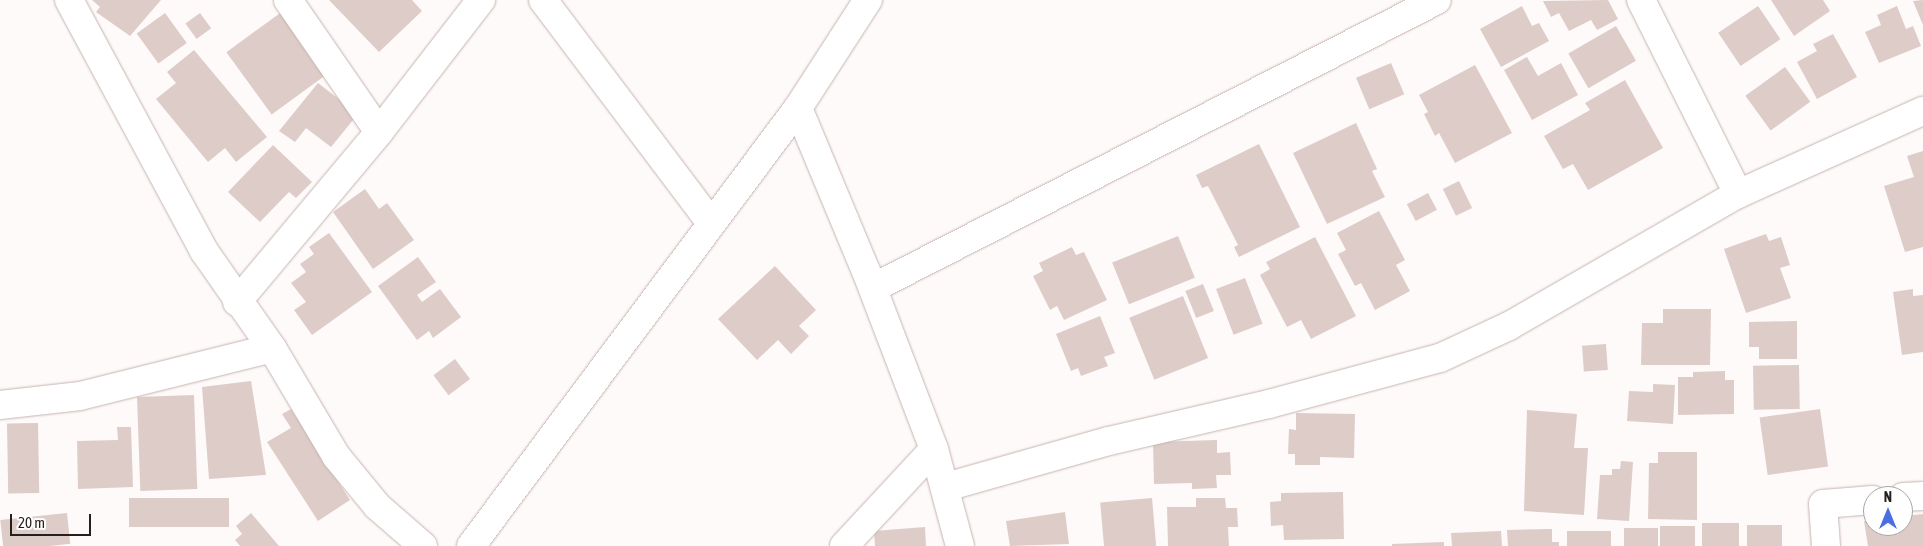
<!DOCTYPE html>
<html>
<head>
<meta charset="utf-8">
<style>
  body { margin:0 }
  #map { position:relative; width:1923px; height:546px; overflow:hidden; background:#fdfaf9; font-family:"Asap Condensed",sans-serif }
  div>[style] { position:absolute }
  .building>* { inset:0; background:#deccc8; transform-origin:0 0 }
  .roads { filter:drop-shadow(0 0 1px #c5b4b0) drop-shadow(0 0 1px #c5b4b0) }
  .minor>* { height:28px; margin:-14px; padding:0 14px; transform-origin:14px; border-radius:14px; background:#fff }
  span { translate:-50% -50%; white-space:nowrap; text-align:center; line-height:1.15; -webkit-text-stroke:4px #fff; paint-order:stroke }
  .north { position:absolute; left:1863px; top:486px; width:50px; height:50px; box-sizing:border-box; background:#fff; border:1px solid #a8a5a5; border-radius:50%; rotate:0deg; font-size:14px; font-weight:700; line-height:20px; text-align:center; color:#251f1d }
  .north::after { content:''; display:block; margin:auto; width:18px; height:22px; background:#496fe2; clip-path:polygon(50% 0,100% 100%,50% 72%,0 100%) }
  .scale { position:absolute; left:10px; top:514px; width:81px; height:22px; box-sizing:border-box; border:2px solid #251f1d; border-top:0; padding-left:6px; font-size:15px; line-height:18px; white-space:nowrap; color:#251f1d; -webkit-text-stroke:4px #fff; paint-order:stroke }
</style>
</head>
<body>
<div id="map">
  <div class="building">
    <i style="clip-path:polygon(92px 0,161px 0,130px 36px,96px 12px,100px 7px)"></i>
    <i style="clip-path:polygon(329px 0,412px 0,422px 11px,379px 52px)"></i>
    <i style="clip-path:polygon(1608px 0,1618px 19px,1597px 30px,1591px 20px,1569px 31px,1559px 13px,1551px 17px,1543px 1px)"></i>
    <i style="clip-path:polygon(1771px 0,1823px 0,1830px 11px,1794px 36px)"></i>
    <i style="clip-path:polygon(1923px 0,1923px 25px,1913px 1px)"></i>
    <i style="clip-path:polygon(1522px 6px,1532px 26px,1539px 23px,1549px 41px,1501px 67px,1480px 29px)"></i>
    <i style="left:1758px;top:6px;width:40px;height:48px;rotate:56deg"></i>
    <i style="clip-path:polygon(1897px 6px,1906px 29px,1913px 26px,1921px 46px,1879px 63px,1865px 32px,1881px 25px,1877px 15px)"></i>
    <i style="left:283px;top:11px;width:77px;height:70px;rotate:54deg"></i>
    <i style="left:165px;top:13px;width:37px;height:35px;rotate:54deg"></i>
    <i style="left:200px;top:13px;width:19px;height:18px;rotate:54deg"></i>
    <i style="left:1616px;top:26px;width:40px;height:55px;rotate:60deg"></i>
    <i style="clip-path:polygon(1833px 34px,1857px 77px,1817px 99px,1797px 62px,1817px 51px,1813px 44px)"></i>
    <i style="clip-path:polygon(194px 50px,267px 137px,236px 162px,225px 148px,208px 162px,156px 99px,176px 83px,167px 72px)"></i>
    <i style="clip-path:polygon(1527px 57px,1538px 76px,1561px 63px,1578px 95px,1532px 120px,1504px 70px)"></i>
    <i style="left:1391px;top:63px;width:34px;height:38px;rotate:67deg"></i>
    <i style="clip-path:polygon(1475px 65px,1512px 133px,1455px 163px,1439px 133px,1435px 136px,1424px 114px,1428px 112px,1419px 95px)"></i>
    <i style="left:1785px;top:67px;width:43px;height:49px;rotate:54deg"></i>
    <i style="clip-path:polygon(1625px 80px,1663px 148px,1588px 190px,1573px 164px,1563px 169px,1544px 136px,1590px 110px,1585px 103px)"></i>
    <i style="clip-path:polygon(318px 83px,358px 114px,331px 147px,306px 128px,295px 142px,279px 131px)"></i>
    <i style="clip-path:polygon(1356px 123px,1377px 169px,1372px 171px,1385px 197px,1327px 224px,1293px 153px)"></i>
    <i style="clip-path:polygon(1259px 144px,1300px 227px,1239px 257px,1234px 247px,1238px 245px,1208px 186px,1202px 188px,1196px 175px)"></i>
    <i style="clip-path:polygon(273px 145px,312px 182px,296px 198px,289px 192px,260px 222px,228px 192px)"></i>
    <i style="clip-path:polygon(1923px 151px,1923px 247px,1905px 252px,1884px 186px,1914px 177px,1907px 156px)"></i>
    <i style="left:1459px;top:181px;width:30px;height:18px;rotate:64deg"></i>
    <i style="clip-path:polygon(365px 189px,379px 209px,387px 203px,414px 240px,373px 269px,333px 212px)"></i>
    <i style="left:1428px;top:193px;width:19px;height:24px;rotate:62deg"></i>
    <i style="clip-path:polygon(1379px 211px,1405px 260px,1396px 265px,1410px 291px,1375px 310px,1361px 283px,1355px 286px,1338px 254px,1346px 250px,1337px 233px)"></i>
    <i style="clip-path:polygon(329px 233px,372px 292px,312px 335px,294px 310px,306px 302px,291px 283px,306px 272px,300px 264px,314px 254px,309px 247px)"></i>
    <i style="clip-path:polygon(1766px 234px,1769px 241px,1781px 237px,1790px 265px,1780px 268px,1791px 298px,1746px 313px,1724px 249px)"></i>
    <i style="left:1178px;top:236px;width:45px;height:71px;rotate:68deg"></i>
    <i style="clip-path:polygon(1315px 237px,1356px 316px,1311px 339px,1301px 320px,1287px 327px,1260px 275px,1270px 269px,1266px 262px)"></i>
    <i style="clip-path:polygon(1072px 247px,1076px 255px,1084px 252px,1107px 300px,1064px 320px,1057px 306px,1050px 310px,1033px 276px,1043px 271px,1039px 263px)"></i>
    <i style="clip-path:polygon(418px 257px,436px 282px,417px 295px,422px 302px,440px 289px,461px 317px,433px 338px,429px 331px,417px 340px,378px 286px)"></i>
    <i style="clip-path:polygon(775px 266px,816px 310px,799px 326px,809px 336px,791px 354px,778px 340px,757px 360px,718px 319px)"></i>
    <i style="left:1245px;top:278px;width:49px;height:31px;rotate:69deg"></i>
    <i style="left:1203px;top:284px;width:29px;height:19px;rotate:68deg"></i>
    <i style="clip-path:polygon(1913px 289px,1913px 296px,1923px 295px,1923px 352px,1902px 355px,1893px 292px)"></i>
    <i style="left:1183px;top:296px;width:67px;height:58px;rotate:68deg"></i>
    <i style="clip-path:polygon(1663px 309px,1711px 309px,1710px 365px,1641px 365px,1642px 323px,1663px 323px)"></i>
    <i style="clip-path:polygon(1100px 316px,1115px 353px,1104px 357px,1108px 366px,1081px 376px,1078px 368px,1071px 371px,1056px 334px)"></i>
    <i style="clip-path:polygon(1797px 321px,1797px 359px,1759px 359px,1759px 347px,1749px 347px,1749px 322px)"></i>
    <i style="left:1606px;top:344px;width:26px;height:24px;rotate:86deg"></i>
    <i style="left:455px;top:359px;width:25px;height:27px;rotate:53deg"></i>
    <i style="left:1799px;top:365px;width:44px;height:46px;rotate:89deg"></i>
    <i style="clip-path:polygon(1725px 371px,1725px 380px,1734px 380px,1734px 414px,1678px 415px,1678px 377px,1693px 377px,1693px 372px)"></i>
    <i style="clip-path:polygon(251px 381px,266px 475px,209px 479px,202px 387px)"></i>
    <i style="clip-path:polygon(1653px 384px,1675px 385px,1673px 424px,1627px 421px,1629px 391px,1653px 392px)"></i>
    <i style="left:194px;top:395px;width:94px;height:57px;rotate:88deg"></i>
    <i style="clip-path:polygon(291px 409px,350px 500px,318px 521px,267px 442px,291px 428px,282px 414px)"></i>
    <i style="left:1820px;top:409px;width:58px;height:61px;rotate:82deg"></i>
    <i style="clip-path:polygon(1527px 410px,1577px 414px,1574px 448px,1588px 448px,1584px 515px,1524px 511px)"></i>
    <i style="clip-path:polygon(1296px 413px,1355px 414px,1354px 458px,1320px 457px,1320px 465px,1295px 465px,1295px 454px,1288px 454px,1289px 429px,1296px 430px)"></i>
    <i style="left:38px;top:423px;width:70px;height:31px;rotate:89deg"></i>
    <i style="clip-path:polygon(117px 427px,131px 427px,133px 487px,78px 489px,77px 441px,118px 440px)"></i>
    <i style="clip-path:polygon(1217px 440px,1217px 453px,1230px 452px,1231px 475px,1216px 475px,1217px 488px,1192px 489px,1192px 483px,1154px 484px,1153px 442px)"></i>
    <i style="clip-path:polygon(1658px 452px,1697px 452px,1697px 520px,1648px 519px,1649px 463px,1658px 463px)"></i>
    <i style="clip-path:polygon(1621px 461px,1633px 462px,1629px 521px,1597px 519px,1600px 475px,1612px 475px,1612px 469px,1620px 469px)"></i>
    <i style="clip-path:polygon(1343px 492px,1344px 539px,1284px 540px,1283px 525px,1271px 526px,1270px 502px,1281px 501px,1281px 493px)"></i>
    <i style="left:129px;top:498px;width:100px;height:29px"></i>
    <i style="left:1152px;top:498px;width:48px;height:52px;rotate:85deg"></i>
    <i style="clip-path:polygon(1196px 498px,1225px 498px,1226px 508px,1237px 508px,1238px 527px,1228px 527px,1229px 546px,1168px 546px,1167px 507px,1196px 507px)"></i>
    <i style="clip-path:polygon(1065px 512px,1069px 544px,1010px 546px,1006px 521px)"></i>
    <i style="left:67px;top:513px;width:31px;height:67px;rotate:84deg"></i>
    <i style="clip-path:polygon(251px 513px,279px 546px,240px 546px,235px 540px,242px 534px,236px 526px)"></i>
    <i style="clip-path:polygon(1923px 514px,1923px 546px,1868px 546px,1864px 521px,1873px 520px,1873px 526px,1903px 526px,1903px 516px)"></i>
    <i style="left:1702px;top:523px;width:37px;height:23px"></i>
    <i style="left:1747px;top:525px;width:35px;height:21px"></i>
    <i style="left:1660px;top:526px;width:35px;height:20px"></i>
    <i style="clip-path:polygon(925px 527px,926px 546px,875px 546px,874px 531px)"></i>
    <i style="left:1624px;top:528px;width:34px;height:18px"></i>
    <i style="clip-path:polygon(1552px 529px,1552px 542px,1559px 542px,1559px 546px,1508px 546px,1507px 530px)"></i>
    <i style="clip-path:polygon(1501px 531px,1502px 546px,1452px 546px,1451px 533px)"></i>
    <i style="left:1611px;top:531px;width:15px;height:44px;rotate:90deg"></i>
    <i style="clip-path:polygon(1444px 542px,1444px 546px,1392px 546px,1392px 544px)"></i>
  </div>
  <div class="roads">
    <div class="minor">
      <i style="left:69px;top:0;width:285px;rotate:61.7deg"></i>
      <i style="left:204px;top:251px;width:118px;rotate:55deg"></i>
      <i style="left:272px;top:348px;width:126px;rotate:59.3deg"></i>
      <i style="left:336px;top:456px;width:65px;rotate:50.6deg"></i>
      <i style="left:377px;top:506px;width:61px;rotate:41deg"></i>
      <i style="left:288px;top:0;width:160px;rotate:55.4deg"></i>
      <i style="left:543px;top:0;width:279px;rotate:53deg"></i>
      <i style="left:1641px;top:0;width:217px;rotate:63.4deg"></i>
      <i style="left:798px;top:108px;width:177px;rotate:67.4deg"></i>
      <i style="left:866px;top:271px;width:191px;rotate:69.1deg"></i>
      <i style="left:934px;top:449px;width:100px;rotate:75deg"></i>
      <i style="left:873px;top:288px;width:633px;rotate:-27.05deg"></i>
      <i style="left:237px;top:302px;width:222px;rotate:-50.1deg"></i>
      <i style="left:379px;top:132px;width:167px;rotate:-52.3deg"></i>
      <i style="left:0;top:405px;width:81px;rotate:-6.4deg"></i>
      <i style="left:80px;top:396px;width:198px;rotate:-14deg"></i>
      <i style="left:946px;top:487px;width:169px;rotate:-15.8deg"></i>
      <i style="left:1109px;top:441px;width:164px;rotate:-13deg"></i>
      <i style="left:1269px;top:404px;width:177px;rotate:-15.1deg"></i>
      <i style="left:1440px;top:358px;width:76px;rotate:-24.9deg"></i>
      <i style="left:1509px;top:326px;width:264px;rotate:-30deg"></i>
      <i style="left:1738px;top:194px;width:203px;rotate:-24.2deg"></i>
      <i style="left:1903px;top:497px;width:20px;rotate:-3deg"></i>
      <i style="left:471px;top:546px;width:547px;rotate:-53.26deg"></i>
      <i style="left:798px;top:108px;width:129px;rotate:-57.1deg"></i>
      <i style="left:844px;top:546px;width:132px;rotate:-47.1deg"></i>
      <i style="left:1826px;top:546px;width:42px;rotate:-94.1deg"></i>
      <i style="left:1823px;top:504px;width:50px;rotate:-4.6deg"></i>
    </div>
  </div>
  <div class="north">N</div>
  <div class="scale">20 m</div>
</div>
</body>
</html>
